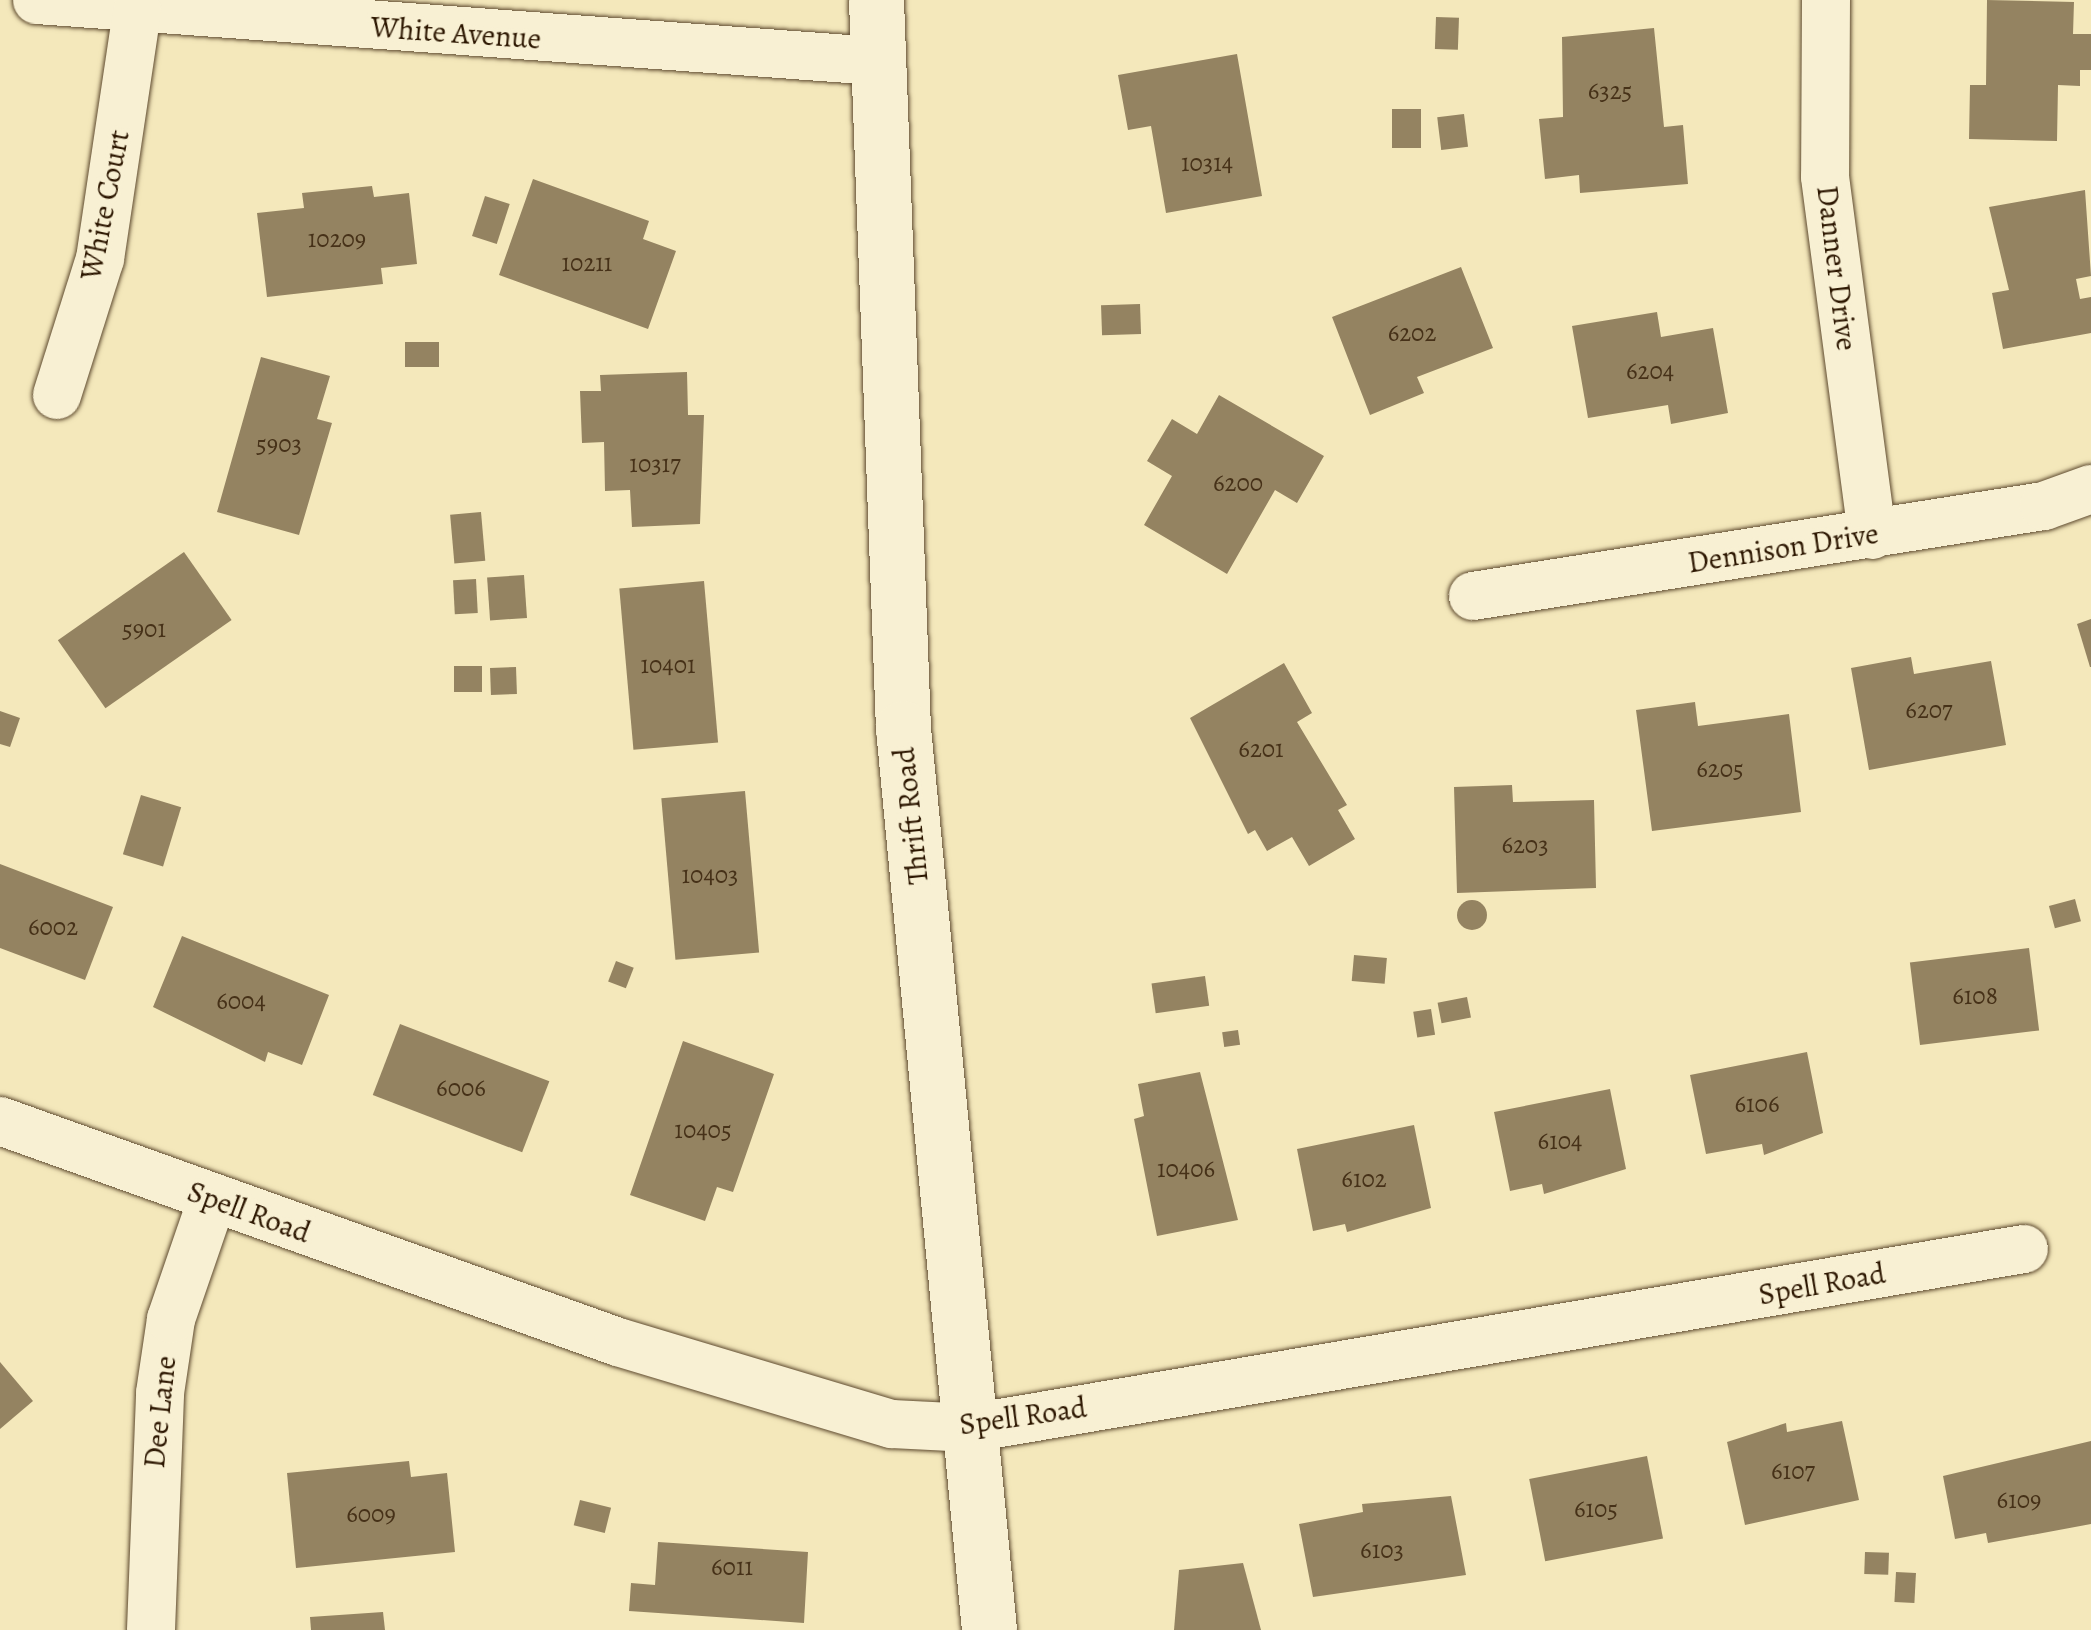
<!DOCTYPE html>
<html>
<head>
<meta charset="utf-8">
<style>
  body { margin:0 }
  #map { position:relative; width:2091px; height:1630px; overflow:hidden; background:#f4e8bb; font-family:Alegreya,serif }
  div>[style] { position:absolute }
  .building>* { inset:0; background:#948361; transform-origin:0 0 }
  .round { border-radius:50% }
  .roads { filter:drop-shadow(0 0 2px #5e4a2f) drop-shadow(0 0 2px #5e4a2f) }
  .street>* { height:48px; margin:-24px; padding:0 24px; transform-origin:24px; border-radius:24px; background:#f8f0d3 }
  .secondary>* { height:55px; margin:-27.5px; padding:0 27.5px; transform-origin:27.5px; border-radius:27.5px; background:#f8f0d3 }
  span { translate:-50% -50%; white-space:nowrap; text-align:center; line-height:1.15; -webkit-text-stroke:8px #f8f0d3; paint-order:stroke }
  .number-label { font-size:25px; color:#463118 }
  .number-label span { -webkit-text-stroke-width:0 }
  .street-label { font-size:30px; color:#2c1600 }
</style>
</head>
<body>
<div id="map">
  <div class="building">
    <i style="clip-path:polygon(1987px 0,2074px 2px,2073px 34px,2091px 34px,2091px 70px,2080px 70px,2080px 86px,2058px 85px,2057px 141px,1969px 139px,1970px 85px,1986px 85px)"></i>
    <i style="left:1436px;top:17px;width:23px;height:32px;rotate:2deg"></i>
    <i style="clip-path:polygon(1654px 28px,1664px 127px,1683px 125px,1688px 184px,1580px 193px,1579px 175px,1545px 179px,1539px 119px,1563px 117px,1562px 37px)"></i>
    <i style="clip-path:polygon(1237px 54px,1262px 196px,1166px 213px,1151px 126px,1128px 130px,1118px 75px)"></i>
    <i style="left:1421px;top:109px;width:39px;height:29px;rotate:90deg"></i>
    <i style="left:1464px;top:114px;width:33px;height:27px;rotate:83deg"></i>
    <i style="clip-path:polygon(533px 179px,649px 221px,643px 239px,676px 251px,648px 329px,499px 275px)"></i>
    <i style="clip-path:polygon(372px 186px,374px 197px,409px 193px,417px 264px,381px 268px,383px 284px,267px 297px,257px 213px,304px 208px,302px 193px)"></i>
    <i style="clip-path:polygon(2085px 190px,2091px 276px,2076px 279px,2080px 299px,2091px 297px,2091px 333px,2003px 349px,1992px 293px,2009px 290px,1989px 207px)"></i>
    <i style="left:485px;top:196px;width:26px;height:42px;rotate:18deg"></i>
    <i style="clip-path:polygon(1461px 267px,1493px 348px,1417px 377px,1424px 393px,1370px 415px,1332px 317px)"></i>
    <i style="left:1140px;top:304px;width:30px;height:39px;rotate:88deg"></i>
    <i style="clip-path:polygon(1657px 312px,1661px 337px,1713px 328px,1728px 413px,1671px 424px,1668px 405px,1588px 418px,1572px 326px)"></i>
    <i style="left:405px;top:342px;width:34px;height:25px"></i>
    <i style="clip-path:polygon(261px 357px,330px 376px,317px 419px,332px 423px,299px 535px,217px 512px)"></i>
    <i style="clip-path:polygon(687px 372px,688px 415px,704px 415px,700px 524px,632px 527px,630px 490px,605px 491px,604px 442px,582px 443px,580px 391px,601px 391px,600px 375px)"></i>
    <i style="clip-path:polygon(1219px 395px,1324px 456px,1297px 503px,1275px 490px,1227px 574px,1144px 525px,1172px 476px,1147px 461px,1172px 419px,1197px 434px)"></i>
    <i style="left:481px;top:512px;width:49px;height:31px;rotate:85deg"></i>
    <i style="left:184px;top:552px;width:83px;height:154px;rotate:55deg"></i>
    <i style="left:524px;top:575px;width:43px;height:37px;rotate:86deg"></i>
    <i style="left:476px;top:579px;width:34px;height:23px;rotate:87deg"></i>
    <i style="left:704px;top:581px;width:162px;height:85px;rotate:85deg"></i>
    <i style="clip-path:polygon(2091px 619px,2091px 667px,2090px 667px,2077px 624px)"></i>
    <i style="clip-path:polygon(1911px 657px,1914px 674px,1991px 661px,2006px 745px,1869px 770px,1851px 668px)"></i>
    <i style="clip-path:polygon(1284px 663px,1312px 713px,1297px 722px,1347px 805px,1338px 810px,1355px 839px,1309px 866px,1292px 837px,1267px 851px,1255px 830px,1248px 834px,1190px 718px)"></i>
    <i style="left:454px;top:666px;width:28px;height:26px"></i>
    <i style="left:516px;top:667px;width:27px;height:26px;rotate:88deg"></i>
    <i style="clip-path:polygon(1695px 702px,1698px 726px,1789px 714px,1801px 812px,1652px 831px,1636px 710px)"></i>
    <i style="clip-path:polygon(0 711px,20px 718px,10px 747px,0 744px)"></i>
    <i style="clip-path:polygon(1512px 785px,1513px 802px,1594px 800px,1596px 888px,1457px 893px,1454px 787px)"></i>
    <i style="left:745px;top:791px;width:162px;height:84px;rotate:85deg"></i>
    <i style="left:141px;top:795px;width:42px;height:62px;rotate:17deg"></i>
    <i style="clip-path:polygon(0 864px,113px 907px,85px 980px,0 948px)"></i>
    <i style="left:2075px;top:899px;width:23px;height:27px;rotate:75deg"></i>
    <i class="round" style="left:1457px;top:900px;width:30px;height:30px"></i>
    <i style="clip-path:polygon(182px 936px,329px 995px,302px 1065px,268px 1052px,265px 1062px,153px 1007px)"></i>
    <i style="left:2029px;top:948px;width:83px;height:120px;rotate:83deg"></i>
    <i style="left:1354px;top:955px;width:33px;height:26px;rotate:5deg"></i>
    <i style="left:616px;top:961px;width:19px;height:22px;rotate:21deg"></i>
    <i style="left:1205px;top:976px;width:30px;height:54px;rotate:82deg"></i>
    <i style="left:1467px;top:997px;width:21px;height:30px;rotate:79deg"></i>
    <i style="left:1431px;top:1009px;width:26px;height:18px;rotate:81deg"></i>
    <i style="left:400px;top:1024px;width:160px;height:76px;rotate:21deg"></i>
    <i style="left:1238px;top:1030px;width:15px;height:16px;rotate:82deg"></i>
    <i style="clip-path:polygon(683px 1041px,774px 1074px,733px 1192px,717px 1187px,705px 1221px,630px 1195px)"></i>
    <i style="clip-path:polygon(1807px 1052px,1823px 1133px,1764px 1155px,1762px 1144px,1706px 1154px,1690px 1075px)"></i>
    <i style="clip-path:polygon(1200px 1072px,1238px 1220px,1157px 1236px,1134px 1119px,1144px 1116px,1138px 1084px)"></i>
    <i style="clip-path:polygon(1610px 1089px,1626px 1169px,1544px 1194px,1542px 1184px,1510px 1191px,1494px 1112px)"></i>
    <i style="clip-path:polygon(1414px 1125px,1431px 1208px,1347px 1232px,1345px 1224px,1313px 1231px,1297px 1149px)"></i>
    <i style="clip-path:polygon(0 1362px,33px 1401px,0 1429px)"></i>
    <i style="clip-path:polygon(1842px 1421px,1859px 1500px,1745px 1525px,1727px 1442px,1786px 1423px,1787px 1432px)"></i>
    <i style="clip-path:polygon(2091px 1441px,2091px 1524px,1988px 1543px,1986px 1533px,1955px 1539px,1943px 1476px)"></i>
    <i style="left:1647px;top:1456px;width:84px;height:120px;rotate:79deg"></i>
    <i style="clip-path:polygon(409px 1461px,411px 1477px,447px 1473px,455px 1552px,296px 1568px,287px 1473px)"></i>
    <i style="clip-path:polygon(1451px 1496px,1466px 1575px,1313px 1597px,1299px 1524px,1363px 1512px,1362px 1504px)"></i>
    <i style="left:580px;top:1500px;width:32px;height:26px;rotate:14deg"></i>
    <i style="clip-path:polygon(658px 1542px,808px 1552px,804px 1623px,629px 1611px,631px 1583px,655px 1585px)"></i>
    <i style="left:1865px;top:1552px;width:24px;height:22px;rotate:2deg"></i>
    <i style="clip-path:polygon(1243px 1563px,1261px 1630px,1174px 1630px,1179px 1570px)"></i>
    <i style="left:1896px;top:1572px;width:20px;height:30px;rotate:3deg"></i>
    <i style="clip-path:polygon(383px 1612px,385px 1630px,311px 1630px,310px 1617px)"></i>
  </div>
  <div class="roads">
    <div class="street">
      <i style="left:37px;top:0;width:841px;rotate:4.16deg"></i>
      <i style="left:1826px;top:0;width:177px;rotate:90.3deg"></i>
      <i style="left:1825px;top:177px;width:361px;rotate:82.5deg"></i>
      <i style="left:57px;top:395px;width:143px;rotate:-72.5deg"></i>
      <i style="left:100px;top:259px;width:251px;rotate:-81.5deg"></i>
      <i style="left:1473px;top:596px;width:578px;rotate:-8.96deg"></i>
      <i style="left:2044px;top:506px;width:50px;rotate:-19.9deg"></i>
      <i style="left:0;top:1121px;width:656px;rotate:19.68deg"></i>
      <i style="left:618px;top:1342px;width:286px;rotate:16.7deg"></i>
      <i style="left:892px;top:1424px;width:79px;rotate:2.9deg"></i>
      <i style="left:971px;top:1428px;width:1068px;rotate:-9.65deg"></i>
      <i style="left:151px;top:1630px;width:237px;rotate:-87.8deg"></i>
      <i style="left:160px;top:1393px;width:75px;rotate:-81.5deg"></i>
      <i style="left:171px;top:1319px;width:126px;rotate:-71deg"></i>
    </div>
    <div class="secondary">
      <i style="left:876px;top:0;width:729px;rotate:87.88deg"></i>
      <i style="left:903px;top:728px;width:906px;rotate:84.55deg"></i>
    </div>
  </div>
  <div class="number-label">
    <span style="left:1610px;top:91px">6325</span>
    <span style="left:1207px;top:163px">10314</span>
    <span style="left:337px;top:239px">10209</span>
    <span style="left:587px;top:263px">10211</span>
    <span style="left:1412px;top:333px">6202</span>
    <span style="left:1650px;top:371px">6204</span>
    <span style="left:279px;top:444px">5903</span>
    <span style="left:655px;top:464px">10317</span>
    <span style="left:1238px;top:483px">6200</span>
    <span style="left:144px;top:629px">5901</span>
    <span style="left:668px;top:665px">10401</span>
    <span style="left:1929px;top:710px">6207</span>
    <span style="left:1261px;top:749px">6201</span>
    <span style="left:1720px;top:769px">6205</span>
    <span style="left:1525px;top:845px">6203</span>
    <span style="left:710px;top:875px">10403</span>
    <span style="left:53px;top:927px">6002</span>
    <span style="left:1975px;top:996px">6108</span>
    <span style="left:241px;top:1001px">6004</span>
    <span style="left:461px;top:1088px">6006</span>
    <span style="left:1757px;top:1104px">6106</span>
    <span style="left:703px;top:1130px">10405</span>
    <span style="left:1560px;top:1141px">6104</span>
    <span style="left:1186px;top:1169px">10406</span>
    <span style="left:1364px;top:1179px">6102</span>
    <span style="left:1793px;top:1471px">6107</span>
    <span style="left:2019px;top:1500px">6109</span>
    <span style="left:1596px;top:1509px">6105</span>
    <span style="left:371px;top:1514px">6009</span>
    <span style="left:1382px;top:1550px">6103</span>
    <span style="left:732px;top:1567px">6011</span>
  </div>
  <div class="street-label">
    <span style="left:456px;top:33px;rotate:4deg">White Avenue</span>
    <span style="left:105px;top:205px;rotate:-79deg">White Court</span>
    <span style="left:1837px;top:268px;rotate:83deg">Danner Drive</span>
    <span style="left:1783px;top:548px;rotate:-9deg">Dennison Drive</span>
    <span style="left:911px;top:816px;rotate:-96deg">Thrift Road</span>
    <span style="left:249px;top:1212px;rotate:20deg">Spell Road</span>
    <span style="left:1822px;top:1284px;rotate:-10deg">Spell Road</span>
    <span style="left:160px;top:1412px;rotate:-84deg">Dee Lane</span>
    <span style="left:1023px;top:1416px;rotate:-8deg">Spell Road</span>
  </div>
</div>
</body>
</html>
